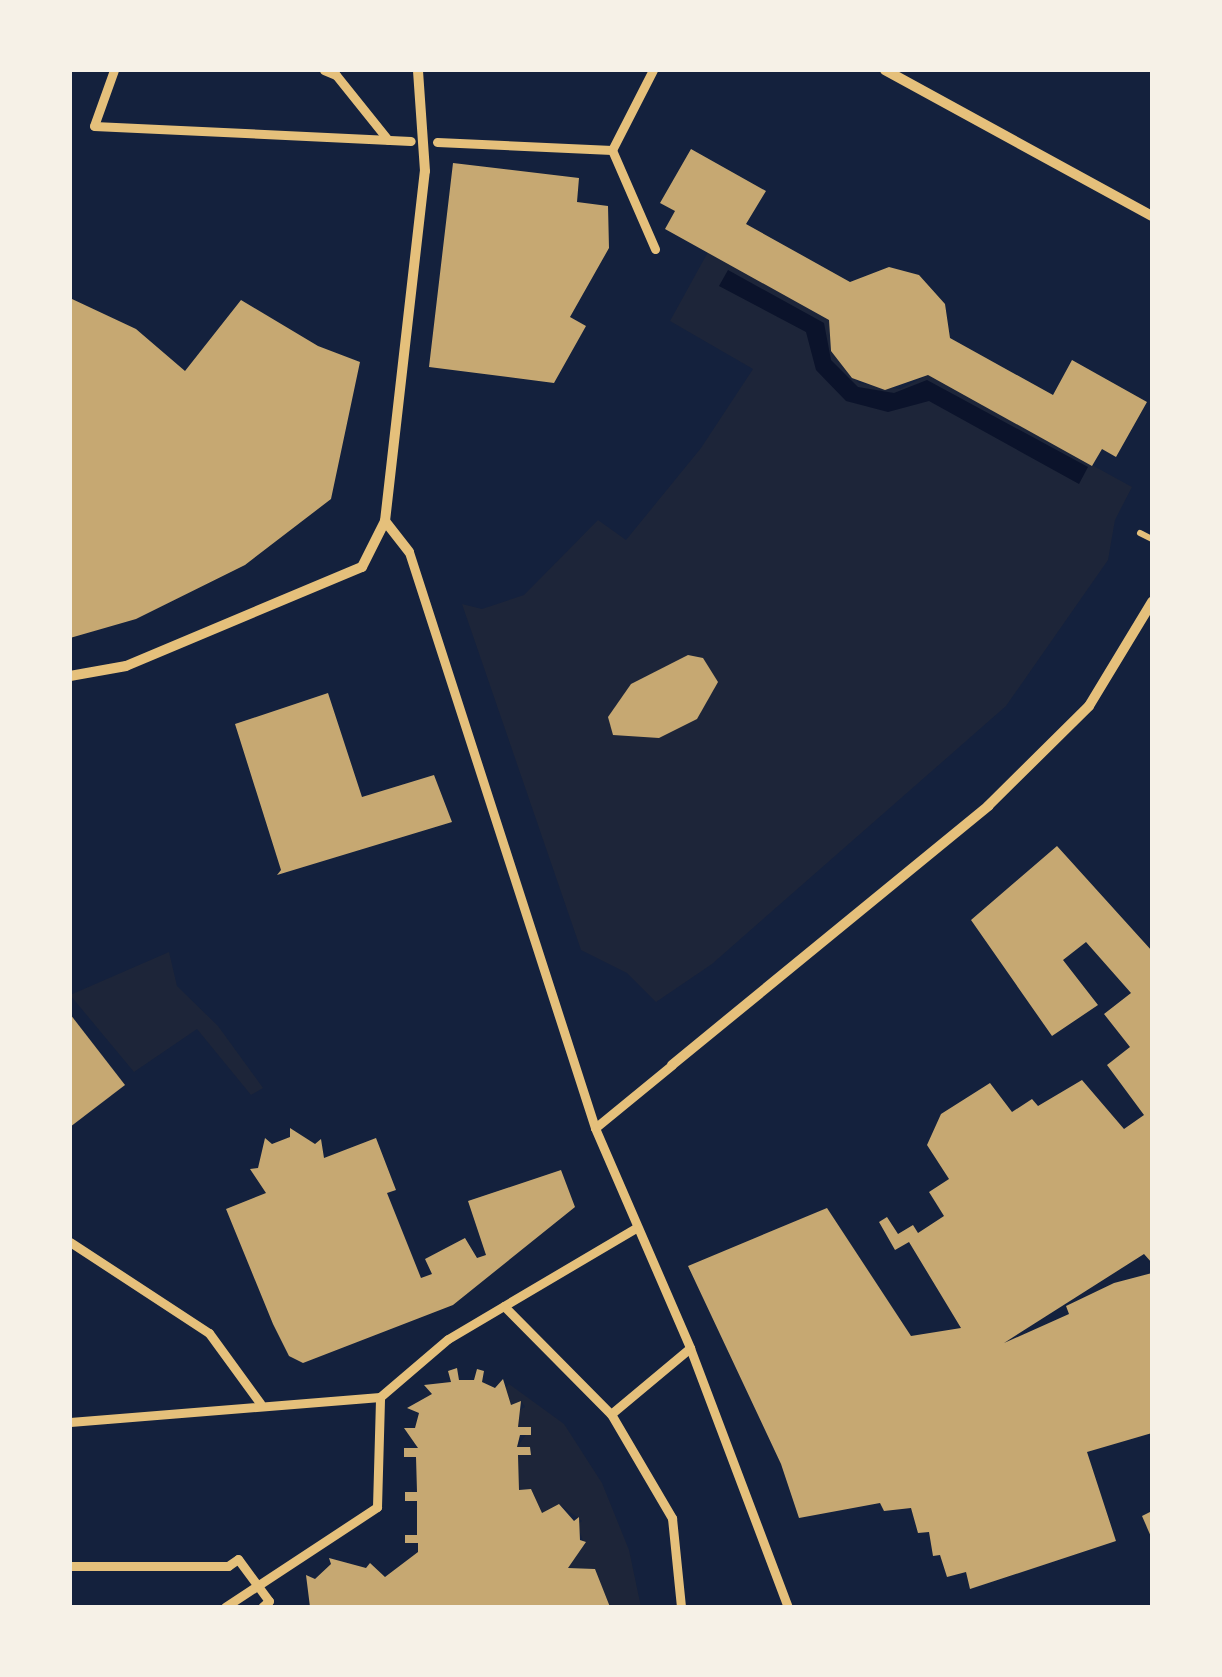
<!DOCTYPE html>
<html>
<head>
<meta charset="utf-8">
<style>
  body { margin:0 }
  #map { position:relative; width:1222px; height:1677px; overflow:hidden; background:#14213d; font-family:Commissioner,sans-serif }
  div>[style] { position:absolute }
  .green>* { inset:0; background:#1d2539 }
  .water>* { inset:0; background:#0b132b }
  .building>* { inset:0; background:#c6a872 }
  .path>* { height:6px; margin:-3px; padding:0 3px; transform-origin:3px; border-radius:3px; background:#e5c07b }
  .pedestrian>* { height:9px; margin:-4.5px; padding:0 4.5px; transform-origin:4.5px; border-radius:4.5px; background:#e5c07b }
  .minor>* { height:10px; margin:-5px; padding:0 5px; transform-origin:5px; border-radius:5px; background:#e5c07b }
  span { translate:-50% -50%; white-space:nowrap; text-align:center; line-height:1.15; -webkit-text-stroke:8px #f6f1e7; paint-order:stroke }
  .frame { position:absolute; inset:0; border:72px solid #f6f1e7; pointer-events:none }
</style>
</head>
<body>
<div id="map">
  <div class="green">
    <i style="clip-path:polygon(708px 252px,829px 320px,831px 351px,859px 383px,900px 389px,928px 375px,1132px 487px,1115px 520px,1108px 560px,1006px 706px,712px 964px,656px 1002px,627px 973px,581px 950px,462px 604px,482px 609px,524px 595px,598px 520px,626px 540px,701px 448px,753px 369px,670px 321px)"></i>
    <i style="clip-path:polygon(169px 952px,177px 986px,218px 1026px,263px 1088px,251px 1095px,197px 1029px,134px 1072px,70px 995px)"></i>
    <i style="clip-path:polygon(509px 1384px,564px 1424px,602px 1483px,629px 1550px,641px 1607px,609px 1607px,595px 1569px,568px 1568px,579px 1546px,585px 1546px,577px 1525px,582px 1521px,559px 1504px,542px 1513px,531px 1490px,519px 1490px,518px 1455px,531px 1454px,530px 1447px,517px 1447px,531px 1428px,518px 1427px,515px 1412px,525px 1407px,521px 1401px,511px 1405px,502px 1393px)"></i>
  </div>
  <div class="water">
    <i style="clip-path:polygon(728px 270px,824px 323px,831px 360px,858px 387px,894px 393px,927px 380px,1088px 467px,1079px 484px,929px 401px,888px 412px,846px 401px,816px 370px,806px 332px,719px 286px)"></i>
  </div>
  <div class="building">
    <i style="clip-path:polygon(691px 149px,766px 191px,746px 224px,850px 282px,889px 267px,919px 275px,945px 304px,950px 338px,1053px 395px,1072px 360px,1147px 402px,1116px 457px,1102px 449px,1092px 466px,928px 375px,885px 390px,852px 378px,831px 351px,829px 320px,665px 229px,675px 211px,660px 203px)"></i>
    <i style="clip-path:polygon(453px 163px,579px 178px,577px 202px,608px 206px,609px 248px,570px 317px,586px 326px,554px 383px,429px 367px)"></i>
    <i style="clip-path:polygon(72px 299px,136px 329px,185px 371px,241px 300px,318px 346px,360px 362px,331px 499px,245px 565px,136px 619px,70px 638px)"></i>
    <i style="clip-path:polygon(688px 655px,703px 658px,718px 682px,697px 719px,659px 738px,613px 735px,608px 717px,631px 684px)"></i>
    <i style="clip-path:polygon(328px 693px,362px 797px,434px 775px,452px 822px,277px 875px,281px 870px,235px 724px)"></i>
    <i style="clip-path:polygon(1057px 846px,1152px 951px,1152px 1263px,1144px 1254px,1004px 1343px,1069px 1314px,1066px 1306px,1114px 1283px,1152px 1273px,1152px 1433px,1087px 1452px,1116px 1541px,970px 1589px,966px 1572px,947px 1577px,940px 1555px,933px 1556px,929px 1532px,918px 1533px,911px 1508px,884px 1511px,880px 1503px,799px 1518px,781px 1464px,688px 1266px,827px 1208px,911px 1336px,961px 1328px,909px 1242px,895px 1250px,879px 1222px,887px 1217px,898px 1234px,913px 1225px,918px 1233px,944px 1216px,929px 1192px,949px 1179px,927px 1145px,941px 1114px,990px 1083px,1012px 1112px,1032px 1099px,1038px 1106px,1082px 1080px,1124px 1129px,1144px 1115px,1107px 1065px,1130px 1047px,1104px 1014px,1131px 993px,1086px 942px,1063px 960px,1098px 1005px,1052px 1036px,971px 920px)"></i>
    <i style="clip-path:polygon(70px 1014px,125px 1085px,70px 1127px)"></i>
    <i style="clip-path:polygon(290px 1128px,315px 1144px,321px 1139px,324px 1158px,376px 1138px,396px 1190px,387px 1193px,421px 1278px,432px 1274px,425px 1259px,465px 1238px,477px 1258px,486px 1255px,468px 1201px,561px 1170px,575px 1207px,453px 1305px,303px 1363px,289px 1356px,273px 1324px,226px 1209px,266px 1193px,250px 1169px,258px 1168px,265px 1138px,272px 1144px,290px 1137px)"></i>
    <i style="clip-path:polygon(457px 1368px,459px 1380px,474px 1380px,477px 1369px,484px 1371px,482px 1382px,495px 1388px,503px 1379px,511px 1405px,521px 1401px,518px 1427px,531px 1427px,531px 1435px,520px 1435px,517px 1447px,530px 1447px,531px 1455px,518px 1455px,519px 1490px,531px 1489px,542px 1513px,559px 1504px,574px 1521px,579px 1517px,580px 1540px,586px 1542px,568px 1568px,595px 1569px,610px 1607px,310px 1607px,306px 1575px,315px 1579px,331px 1564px,329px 1558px,366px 1568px,370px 1563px,385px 1577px,418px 1552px,418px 1543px,405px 1543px,405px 1535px,417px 1535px,417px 1501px,405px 1501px,405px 1492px,417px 1492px,416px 1457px,404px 1457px,404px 1448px,418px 1448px,404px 1428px,415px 1428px,419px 1413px,407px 1408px,432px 1394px,424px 1385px,451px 1382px,448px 1371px)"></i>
    <i style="clip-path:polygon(1152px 1511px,1152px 1539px,1142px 1516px)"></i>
  </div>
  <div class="path">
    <i style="left:1140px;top:533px;width:13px;rotate:27deg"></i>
  </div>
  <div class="pedestrian">
    <i style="left:114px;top:70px;width:59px;rotate:109.7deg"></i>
    <i style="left:94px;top:126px;width:317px;rotate:2.7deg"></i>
    <i style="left:324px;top:70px;width:13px;rotate:23deg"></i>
    <i style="left:336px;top:75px;width:83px;rotate:51.3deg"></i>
    <i style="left:437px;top:142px;width:175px;rotate:2.6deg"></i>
    <i style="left:612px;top:150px;width:108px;rotate:66.5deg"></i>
    <i style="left:612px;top:150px;width:90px;rotate:-62.9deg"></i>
    <i style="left:409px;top:552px;width:605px;rotate:72.1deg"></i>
    <i style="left:595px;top:1128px;width:240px;rotate:66.6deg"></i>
    <i style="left:690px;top:1348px;width:277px;rotate:69.3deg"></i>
    <i style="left:595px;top:1128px;width:99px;rotate:-39.3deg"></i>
    <i style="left:70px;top:1242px;width:166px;rotate:33.2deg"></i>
    <i style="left:209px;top:1333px;width:87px;rotate:53.9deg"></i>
    <i style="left:504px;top:1306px;width:152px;rotate:45.3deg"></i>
    <i style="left:611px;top:1414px;width:121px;rotate:59.6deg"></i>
    <i style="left:672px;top:1518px;width:89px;rotate:84.2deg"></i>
    <i style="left:611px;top:1414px;width:103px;rotate:-39.9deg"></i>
    <i style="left:70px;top:1422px;width:311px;rotate:-4.6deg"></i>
    <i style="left:380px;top:1397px;width:89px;rotate:-40.5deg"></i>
    <i style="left:448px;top:1339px;width:218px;rotate:-30.6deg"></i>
    <i style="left:70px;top:1566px;width:158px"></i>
    <i style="left:228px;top:1566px;width:12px;rotate:-35deg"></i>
    <i style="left:238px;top:1559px;width:52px;rotate:53.6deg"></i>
    <i style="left:269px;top:1601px;width:9px;rotate:139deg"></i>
    <i style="left:225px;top:1607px;width:182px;rotate:-33.3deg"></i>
    <i style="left:377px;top:1507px;width:110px;rotate:-88.4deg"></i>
  </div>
  <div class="minor">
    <i style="left:885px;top:70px;width:304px;rotate:28.7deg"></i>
    <i style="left:385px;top:521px;width:39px;rotate:52deg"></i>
    <i style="left:70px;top:676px;width:57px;rotate:-10.1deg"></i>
    <i style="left:126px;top:666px;width:256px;rotate:-22.8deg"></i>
    <i style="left:362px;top:567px;width:51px;rotate:-63.4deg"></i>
    <i style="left:385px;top:521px;width:352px;rotate:-83.5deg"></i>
    <i style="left:425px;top:171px;width:101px;rotate:-94deg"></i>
    <i style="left:672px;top:1065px;width:409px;rotate:-39.3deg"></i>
    <i style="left:988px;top:806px;width:142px;rotate:-44.7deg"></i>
    <i style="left:1089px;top:706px;width:122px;rotate:-58.8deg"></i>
  </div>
  <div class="frame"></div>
</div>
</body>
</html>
